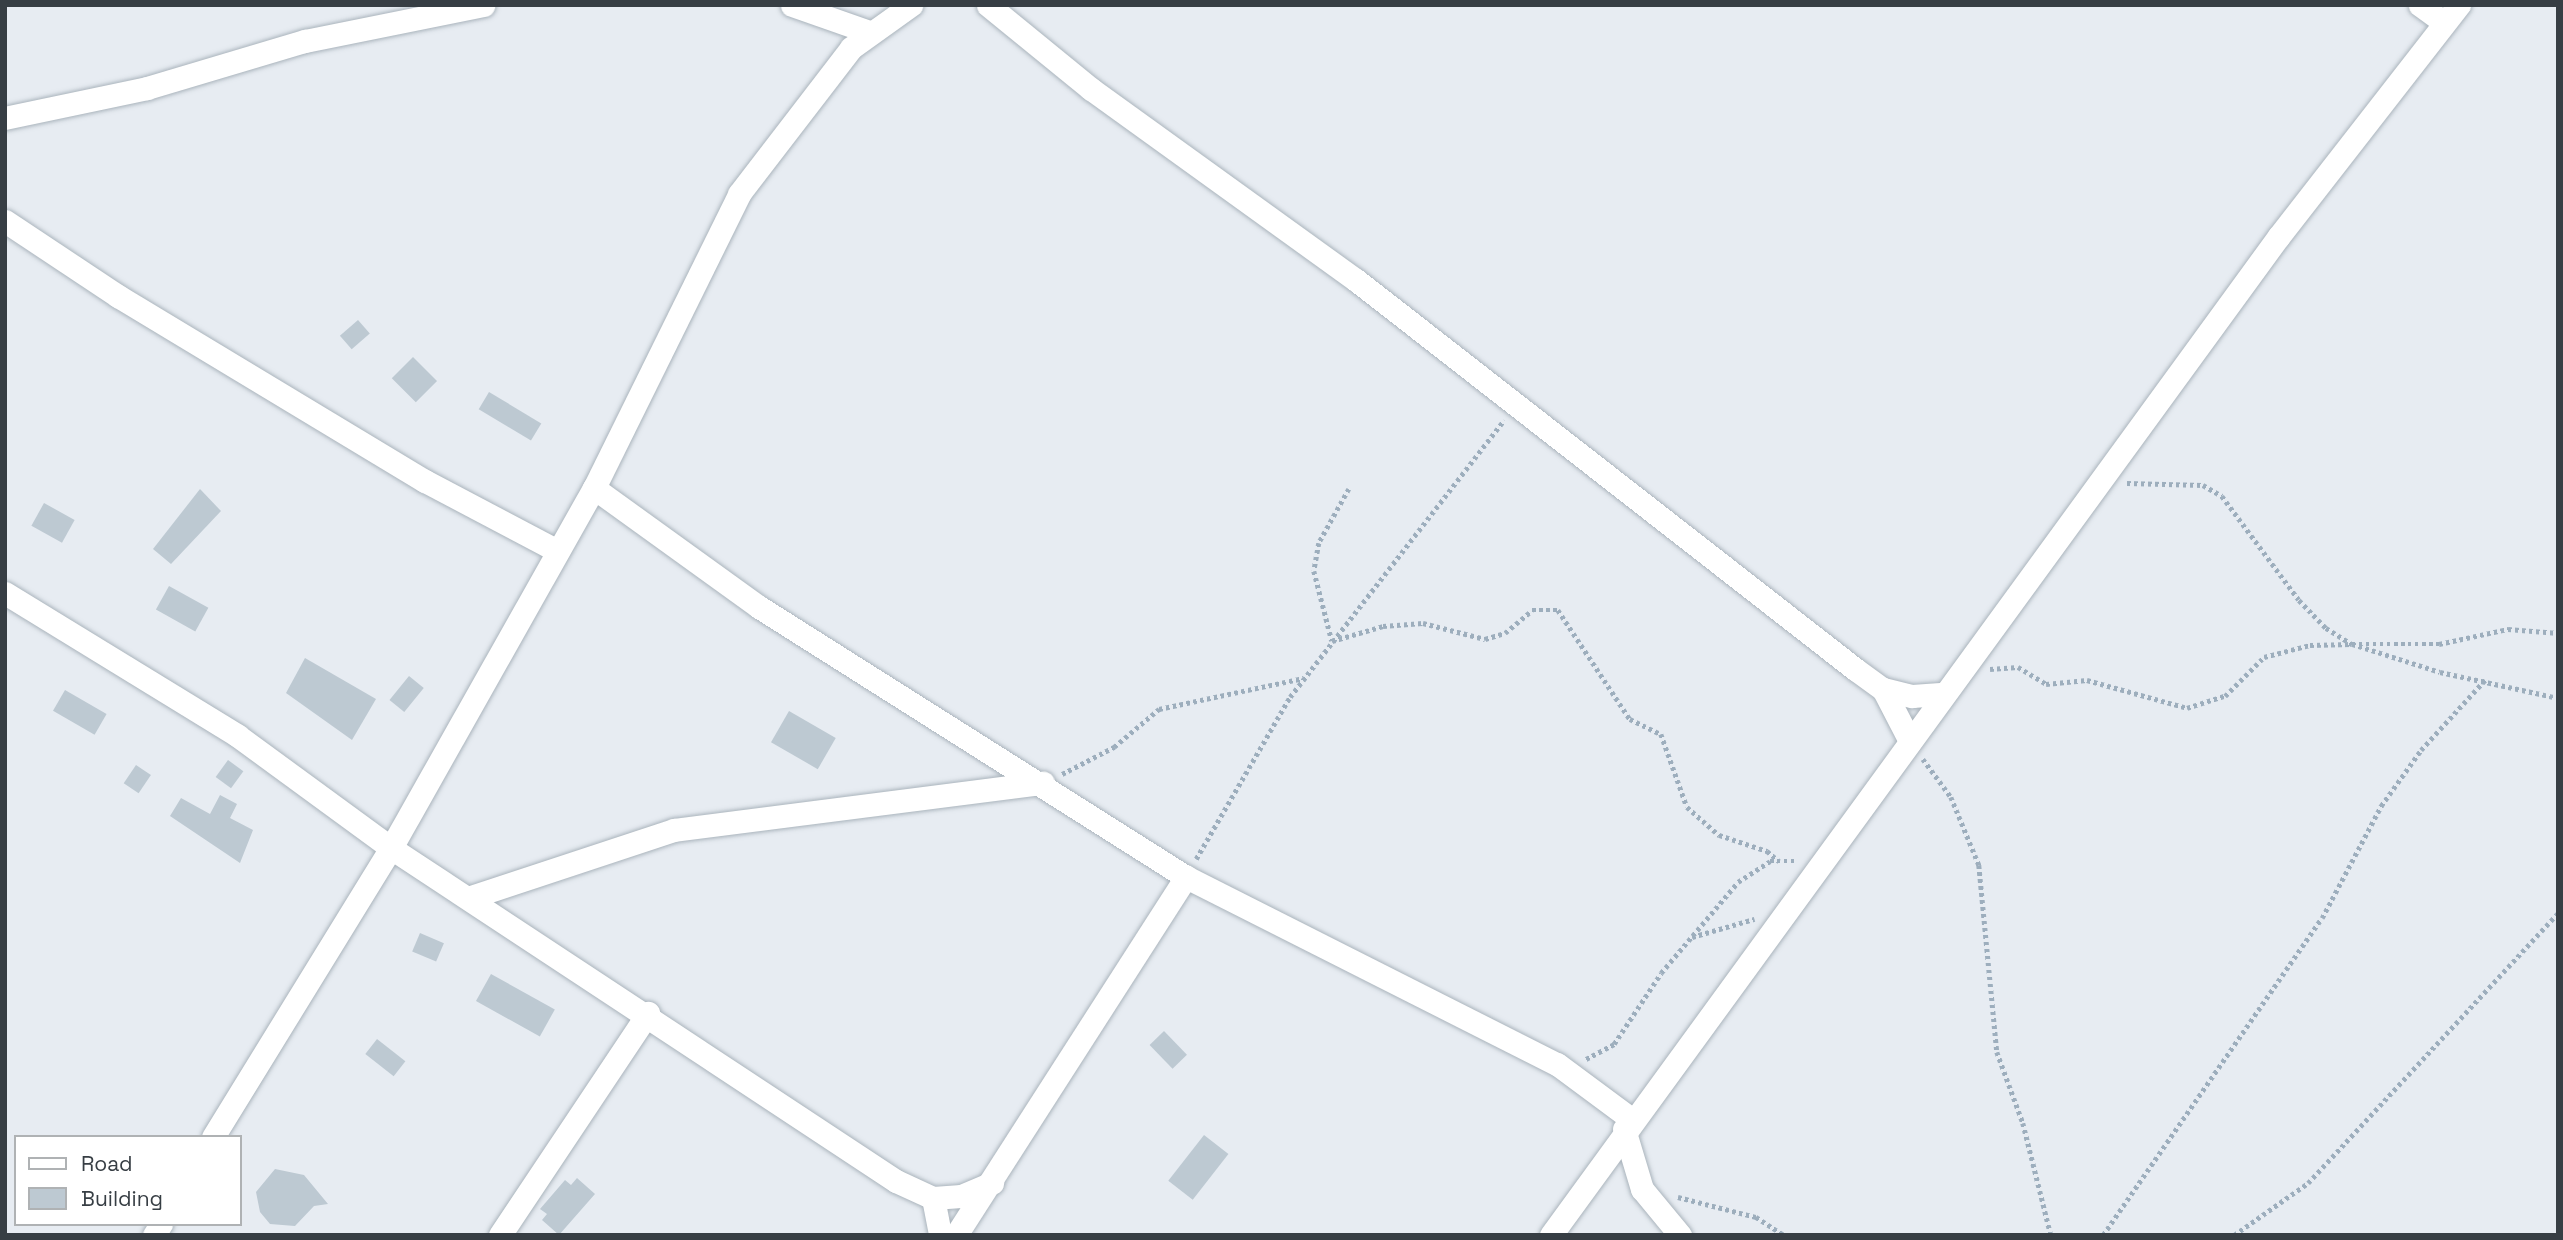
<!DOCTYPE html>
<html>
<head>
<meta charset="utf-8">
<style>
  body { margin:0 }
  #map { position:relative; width:2563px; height:1240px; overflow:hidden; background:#e7ecf2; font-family:"Space Grotesk",sans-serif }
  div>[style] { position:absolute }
  .building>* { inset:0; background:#bdc9d2; transform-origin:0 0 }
  .path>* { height:4.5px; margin-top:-2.25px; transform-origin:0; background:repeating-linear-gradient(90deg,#9daebd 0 3.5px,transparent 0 7px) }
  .roads { filter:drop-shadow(0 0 2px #aab4bc) drop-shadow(0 0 2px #aab4bc) }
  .street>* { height:23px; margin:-11.5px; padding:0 11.5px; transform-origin:11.5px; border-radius:11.5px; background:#fff }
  span { translate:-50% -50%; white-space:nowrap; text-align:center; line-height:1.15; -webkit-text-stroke:6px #fff; paint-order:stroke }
  .frame { position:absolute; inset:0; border:7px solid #373e44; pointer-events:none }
  .legend { position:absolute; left:14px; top:1135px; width:228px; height:91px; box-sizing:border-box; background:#fff; border:2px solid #afb2b4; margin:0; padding:9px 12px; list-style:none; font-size:21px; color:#373e44 }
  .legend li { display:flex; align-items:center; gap:14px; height:35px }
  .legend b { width:35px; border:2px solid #afb2b4 }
</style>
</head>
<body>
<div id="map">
  <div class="building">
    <i style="left:358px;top:320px;width:18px;height:24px;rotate:49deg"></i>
    <i style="left:413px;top:357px;width:34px;height:30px;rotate:45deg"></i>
    <i style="left:489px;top:392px;width:61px;height:20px;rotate:31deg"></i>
    <i style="clip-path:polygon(200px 489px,221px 511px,171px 564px,153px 549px)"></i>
    <i style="left:44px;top:503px;width:35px;height:26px;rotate:29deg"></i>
    <i style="left:169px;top:586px;width:45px;height:27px;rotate:29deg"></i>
    <i style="clip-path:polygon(305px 658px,376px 699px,352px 740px,286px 693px)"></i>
    <i style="left:409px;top:676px;width:19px;height:31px;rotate:39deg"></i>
    <i style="left:65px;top:690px;width:48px;height:24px;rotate:30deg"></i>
    <i style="left:789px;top:711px;width:54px;height:36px;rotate:30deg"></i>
    <i style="left:228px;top:760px;width:19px;height:21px;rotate:36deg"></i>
    <i style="left:136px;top:765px;width:18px;height:22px;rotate:34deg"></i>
    <i style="clip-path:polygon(220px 795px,237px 804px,230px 818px,253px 830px,240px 863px,170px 816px,181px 798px,210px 814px)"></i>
    <i style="left:420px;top:933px;width:26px;height:20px;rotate:23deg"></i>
    <i style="left:491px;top:974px;width:73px;height:31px;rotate:29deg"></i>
    <i style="left:1164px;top:1031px;width:33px;height:20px;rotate:46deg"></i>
    <i style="left:377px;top:1039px;width:36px;height:19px;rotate:38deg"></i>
    <i style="left:1204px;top:1135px;width:31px;height:58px;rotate:38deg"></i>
    <i style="clip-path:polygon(275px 1169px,304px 1175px,328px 1204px,314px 1206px,295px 1226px,270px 1224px,260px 1212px,256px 1192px)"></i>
    <i style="clip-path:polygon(577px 1178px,595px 1194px,559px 1235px,542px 1220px,547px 1214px,540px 1209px,565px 1180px,571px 1185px)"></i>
  </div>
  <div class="path">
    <i style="left:2127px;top:483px;width:76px;rotate:1.5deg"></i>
    <i style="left:2203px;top:485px;width:22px;rotate:30deg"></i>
    <i style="left:2222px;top:496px;width:129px;rotate:53.5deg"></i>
    <i style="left:2299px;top:600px;width:39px;rotate:46deg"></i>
    <i style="left:2326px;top:628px;width:31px;rotate:32deg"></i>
    <i style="left:2352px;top:644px;width:87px"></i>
    <i style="left:2439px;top:644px;width:71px;rotate:-12.3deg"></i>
    <i style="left:2508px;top:629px;width:50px;rotate:4.6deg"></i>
    <i style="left:1349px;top:489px;width:62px;rotate:119.1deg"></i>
    <i style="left:1319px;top:543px;width:28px;rotate:100deg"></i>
    <i style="left:1314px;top:571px;width:72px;rotate:75.6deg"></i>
    <i style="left:1332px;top:641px;width:53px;rotate:-16.4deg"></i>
    <i style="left:1383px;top:626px;width:40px;rotate:-4.3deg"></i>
    <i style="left:1423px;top:623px;width:64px;rotate:14.5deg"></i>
    <i style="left:1485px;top:639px;width:21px;rotate:-17deg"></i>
    <i style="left:1505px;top:633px;width:35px;rotate:-40deg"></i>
    <i style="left:1532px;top:610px;width:26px"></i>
    <i style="left:1558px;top:610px;width:131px;rotate:56.6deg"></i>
    <i style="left:1630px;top:719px;width:34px;rotate:26deg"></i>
    <i style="left:1661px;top:734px;width:77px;rotate:70.4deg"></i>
    <i style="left:1687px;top:807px;width:43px;rotate:41.2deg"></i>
    <i style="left:1719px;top:835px;width:51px;rotate:18.4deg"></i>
    <i style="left:1767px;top:851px;width:16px;rotate:40deg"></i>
    <i style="left:1990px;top:669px;width:28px;rotate:-4deg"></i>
    <i style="left:2018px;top:667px;width:33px;rotate:31deg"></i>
    <i style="left:2046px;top:684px;width:41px;rotate:-5.6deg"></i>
    <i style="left:2087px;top:680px;width:104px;rotate:15.6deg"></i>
    <i style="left:2187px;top:708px;width:40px;rotate:-18deg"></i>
    <i style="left:2225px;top:696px;width:55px;rotate:-45deg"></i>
    <i style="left:2264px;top:657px;width:48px;rotate:-14.6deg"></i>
    <i style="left:2310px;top:645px;width:42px;rotate:-1.4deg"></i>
    <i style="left:2352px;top:644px;width:92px;rotate:17.7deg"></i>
    <i style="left:2440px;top:672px;width:121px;rotate:12.4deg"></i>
    <i style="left:1923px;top:759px;width:47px;rotate:53.6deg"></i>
    <i style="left:1951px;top:797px;width:74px;rotate:67.6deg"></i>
    <i style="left:1979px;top:865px;width:188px;rotate:84.5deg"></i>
    <i style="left:1997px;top:1052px;width:76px;rotate:69.9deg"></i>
    <i style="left:2023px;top:1123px;width:115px;rotate:76deg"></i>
    <i style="left:1062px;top:774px;width:59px;rotate:-27.4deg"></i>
    <i style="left:1114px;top:747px;width:59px;rotate:-40.2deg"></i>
    <i style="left:1159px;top:709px;width:148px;rotate:-12.1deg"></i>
    <i style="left:1196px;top:859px;width:187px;rotate:-59.9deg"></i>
    <i style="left:1290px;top:697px;width:350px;rotate:-52.3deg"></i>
    <i style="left:1692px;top:937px;width:65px;rotate:-16.2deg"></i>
    <i style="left:1586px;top:1059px;width:32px;rotate:-28deg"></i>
    <i style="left:1614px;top:1044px;width:85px;rotate:-56.5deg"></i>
    <i style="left:1661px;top:973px;width:119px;rotate:-49.8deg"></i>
    <i style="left:1738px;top:882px;width:38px;rotate:-33deg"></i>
    <i style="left:1770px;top:861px;width:27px"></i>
    <i style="left:1678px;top:1197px;width:81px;rotate:14.4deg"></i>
    <i style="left:1756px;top:1217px;width:33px;rotate:33deg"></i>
    <i style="left:2103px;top:1235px;width:385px;rotate:-55.4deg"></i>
    <i style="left:2322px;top:918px;width:127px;rotate:-62.2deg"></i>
    <i style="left:2381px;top:806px;width:69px;rotate:-54.5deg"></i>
    <i style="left:2421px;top:750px;width:95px;rotate:-47.6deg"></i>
    <i style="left:2234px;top:1235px;width:90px;rotate:-35.1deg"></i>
    <i style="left:2308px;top:1183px;width:368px;rotate:-47.2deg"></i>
  </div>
  <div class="roads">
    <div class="street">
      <i style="left:792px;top:5px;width:82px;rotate:19.3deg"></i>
      <i style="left:988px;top:5px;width:133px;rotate:39.2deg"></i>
      <i style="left:1091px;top:89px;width:327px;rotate:35.8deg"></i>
      <i style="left:1356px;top:280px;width:633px;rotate:37.94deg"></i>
      <i style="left:1855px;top:669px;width:34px;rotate:36deg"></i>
      <i style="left:1883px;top:689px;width:30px;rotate:14deg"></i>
      <i style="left:1912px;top:696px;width:32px;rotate:-4deg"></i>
      <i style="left:2420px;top:5px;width:29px;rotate:36deg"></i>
      <i style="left:5px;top:118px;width:145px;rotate:-11.9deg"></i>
      <i style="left:147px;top:88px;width:165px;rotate:-16.6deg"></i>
      <i style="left:305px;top:41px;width:182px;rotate:-11.4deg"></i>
      <i style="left:5px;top:221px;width:136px;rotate:33.6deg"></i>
      <i style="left:118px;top:296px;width:358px;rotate:31.1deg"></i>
      <i style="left:425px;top:481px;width:150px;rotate:27.8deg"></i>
      <i style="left:594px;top:488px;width:203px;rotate:35.8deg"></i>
      <i style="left:759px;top:607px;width:505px;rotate:32.31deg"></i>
      <i style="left:1186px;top:877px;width:415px;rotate:26.8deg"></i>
      <i style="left:1557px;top:1064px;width:92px;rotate:36.6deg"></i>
      <i style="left:5px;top:593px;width:273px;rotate:31.5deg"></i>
      <i style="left:238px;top:736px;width:190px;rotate:36.2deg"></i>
      <i style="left:391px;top:848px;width:605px;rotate:33.4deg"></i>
      <i style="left:896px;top:1181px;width:41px;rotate:24.7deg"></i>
      <i style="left:933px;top:1198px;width:28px;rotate:-4deg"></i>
      <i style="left:961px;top:1196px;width:34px;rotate:-23deg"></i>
      <i style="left:1883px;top:689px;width:59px;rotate:62.6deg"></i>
      <i style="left:471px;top:897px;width:214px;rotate:-18.3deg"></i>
      <i style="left:674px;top:830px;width:372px;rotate:-7.3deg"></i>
      <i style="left:1624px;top:1129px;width:63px;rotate:73.3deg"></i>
      <i style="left:1642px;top:1189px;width:60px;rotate:50.4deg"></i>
      <i style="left:213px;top:1137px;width:339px;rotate:-58.4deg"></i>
      <i style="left:391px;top:848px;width:413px;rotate:-60.6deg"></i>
      <i style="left:594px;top:488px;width:328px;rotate:-63.7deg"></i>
      <i style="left:739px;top:194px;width:184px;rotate:-52.5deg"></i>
      <i style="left:851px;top:48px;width:74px;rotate:-35.6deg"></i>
      <i style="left:933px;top:1198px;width:38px;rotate:79deg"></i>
      <i style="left:154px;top:1235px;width:13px;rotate:-58deg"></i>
      <i style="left:500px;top:1235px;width:267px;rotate:-56.3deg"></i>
      <i style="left:956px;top:1235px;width:426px;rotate:-57.3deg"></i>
      <i style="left:1551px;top:1235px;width:1236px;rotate:-53.92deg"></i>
      <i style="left:2279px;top:236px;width:293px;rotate:-52.1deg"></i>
    </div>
  </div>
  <div class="frame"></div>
  <ul class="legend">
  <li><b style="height:9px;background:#fff"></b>Road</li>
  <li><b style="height:19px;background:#bdc9d2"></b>Building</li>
  </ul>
</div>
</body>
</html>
